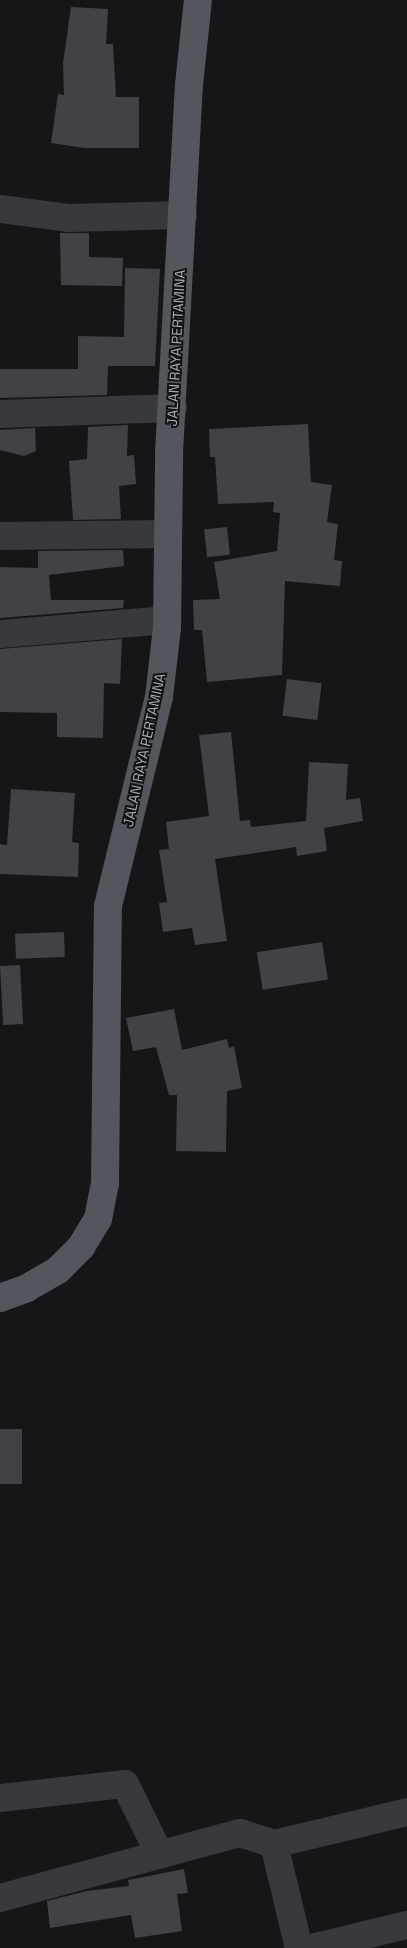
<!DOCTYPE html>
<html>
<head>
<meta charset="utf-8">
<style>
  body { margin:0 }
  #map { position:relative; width:407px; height:1948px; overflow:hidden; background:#161618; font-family:"Space Grotesk",sans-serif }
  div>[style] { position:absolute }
  .building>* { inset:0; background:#404245; transform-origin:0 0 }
  .minor>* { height:28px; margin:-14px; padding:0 14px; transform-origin:14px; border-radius:14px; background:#37393e }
  .major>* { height:28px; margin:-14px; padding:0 14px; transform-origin:14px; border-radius:14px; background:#53565d }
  span { translate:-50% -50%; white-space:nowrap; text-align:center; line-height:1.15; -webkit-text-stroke:4px #111113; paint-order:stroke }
  .street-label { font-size:14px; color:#a7afb9 }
</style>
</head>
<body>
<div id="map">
  <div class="building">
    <i style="clip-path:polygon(71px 7px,108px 9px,106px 44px,113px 44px,116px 97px,139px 97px,139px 148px,84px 148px,51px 143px,58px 94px,64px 95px,63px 63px)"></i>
    <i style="clip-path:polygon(60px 233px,89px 233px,89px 257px,123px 258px,122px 286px,61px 285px)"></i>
    <i style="clip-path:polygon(125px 268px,160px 269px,155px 366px,108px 366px,107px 395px,0 398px,0 369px,78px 369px,78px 336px,124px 337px)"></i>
    <i style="clip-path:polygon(308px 424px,311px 482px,332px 485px,327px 522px,338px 524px,334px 560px,342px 561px,340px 586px,285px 581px,282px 675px,207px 682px,202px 630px,194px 630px,193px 600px,220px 599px,214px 562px,277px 551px,280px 513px,273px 512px,274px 502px,218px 504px,215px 457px,210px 457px,209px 429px)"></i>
    <i style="clip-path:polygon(128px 425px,127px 456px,134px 455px,136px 484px,119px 486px,121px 519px,73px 520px,69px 461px,87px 459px,88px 427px)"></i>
    <i style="clip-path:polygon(35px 428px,36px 451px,24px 456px,0 450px,0 430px)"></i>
    <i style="left:227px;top:527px;width:28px;height:23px;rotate:84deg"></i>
    <i style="clip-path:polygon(123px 550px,124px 566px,49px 575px,51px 600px,124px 600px,123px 608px,0 618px,0 567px,38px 568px,38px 551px)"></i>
    <i style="clip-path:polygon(122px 639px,120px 684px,104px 683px,103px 738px,57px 737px,57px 713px,0 712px,0 649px)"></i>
    <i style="left:287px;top:679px;width:35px;height:37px;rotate:7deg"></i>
    <i style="clip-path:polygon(231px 732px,240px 821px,250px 820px,251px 827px,306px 821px,309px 762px,348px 764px,346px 800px,360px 798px,363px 821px,324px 828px,327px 851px,297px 856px,296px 847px,215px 859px,227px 941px,195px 945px,192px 928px,163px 932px,159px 903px,167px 902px,159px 850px,169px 849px,166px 822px,209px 816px,199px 735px)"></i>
    <i style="clip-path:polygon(11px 789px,75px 793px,72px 842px,79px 843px,78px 877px,0 874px,0 844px,7px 845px)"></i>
    <i style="left:64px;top:932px;width:25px;height:49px;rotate:88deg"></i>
    <i style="left:322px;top:942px;width:38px;height:66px;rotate:81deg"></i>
    <i style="left:20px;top:965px;width:59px;height:20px;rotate:87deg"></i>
    <i style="clip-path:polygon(174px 1009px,182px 1050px,227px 1039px,229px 1048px,234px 1046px,242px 1088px,227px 1091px,226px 1152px,176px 1151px,177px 1095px,169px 1095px,156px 1047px,133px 1051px,126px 1018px)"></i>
    <i style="left:0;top:1429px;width:22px;height:55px"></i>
    <i style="clip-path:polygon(184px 1869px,188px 1893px,177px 1894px,182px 1931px,135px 1938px,131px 1915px,50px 1928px,47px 1901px,87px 1891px,129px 1886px,128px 1880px)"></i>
  </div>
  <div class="minor">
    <i style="left:0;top:209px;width:70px;rotate:7.4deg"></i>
    <i style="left:69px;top:218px;width:114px;rotate:-1.5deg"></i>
    <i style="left:0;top:414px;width:173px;rotate:-2deg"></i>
    <i style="left:0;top:536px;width:168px;rotate:-0.7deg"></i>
    <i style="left:0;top:634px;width:168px;rotate:-4.8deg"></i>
    <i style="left:0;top:1798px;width:126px;rotate:-6.4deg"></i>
    <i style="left:125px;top:1784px;width:79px;rotate:63.8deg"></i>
    <i style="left:274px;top:1844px;width:107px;rotate:76.5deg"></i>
    <i style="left:0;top:1898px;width:249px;rotate:-15.2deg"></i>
    <i style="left:240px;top:1833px;width:36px;rotate:18deg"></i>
    <i style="left:274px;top:1844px;width:137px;rotate:-13.5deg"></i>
    <i style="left:311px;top:1948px;width:99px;rotate:-13.5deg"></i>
  </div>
  <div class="major">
    <i style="left:0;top:1298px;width:29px;rotate:-20deg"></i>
    <i style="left:27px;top:1288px;width:36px;rotate:-30deg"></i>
    <i style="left:58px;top:1270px;width:33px;rotate:-45deg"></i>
    <i style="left:81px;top:1247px;width:33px;rotate:-59deg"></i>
    <i style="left:98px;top:1219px;width:36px;rotate:-79deg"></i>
    <i style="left:105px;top:1184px;width:278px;rotate:-89.4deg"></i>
    <i style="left:108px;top:906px;width:215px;rotate:-76.3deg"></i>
    <i style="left:159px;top:697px;width:69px;rotate:-83.4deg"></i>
    <i style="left:167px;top:628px;width:175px;rotate:-89.3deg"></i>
    <i style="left:169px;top:453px;width:369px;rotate:-86.9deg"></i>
    <i style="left:189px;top:85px;width:85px;rotate:-84deg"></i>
  </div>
  <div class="street-label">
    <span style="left:176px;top:348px;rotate:-87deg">JALAN RAYA PERTAMINA</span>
    <span style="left:144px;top:750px;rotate:-78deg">JALAN RAYA PERTAMINA</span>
  </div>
</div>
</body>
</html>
